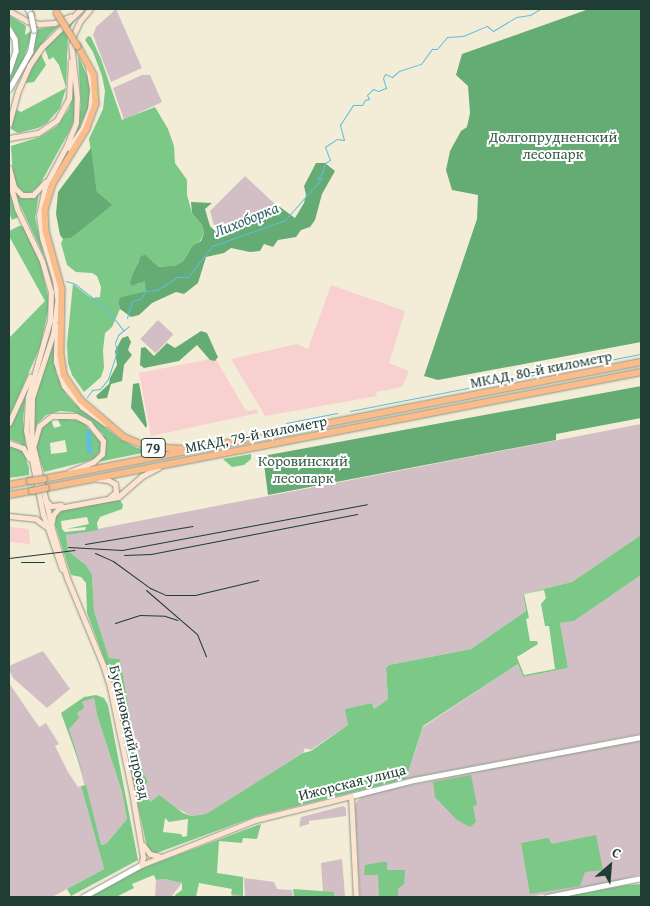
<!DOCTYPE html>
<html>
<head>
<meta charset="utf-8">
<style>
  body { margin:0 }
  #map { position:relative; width:650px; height:906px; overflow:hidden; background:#f3edd8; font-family:"Gentium Book Plus",serif }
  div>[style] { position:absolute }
  .built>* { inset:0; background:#f7d0cf }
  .industrial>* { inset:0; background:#d2bec5; transform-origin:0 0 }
  .green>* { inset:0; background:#7bc887 }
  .forest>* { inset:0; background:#64ac74 }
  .stream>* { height:1px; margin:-0.5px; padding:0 0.5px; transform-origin:0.5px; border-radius:0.5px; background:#60bdde }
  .river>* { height:5px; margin:-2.5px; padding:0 2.5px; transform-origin:2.5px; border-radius:2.5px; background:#60bdde }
  .roads { filter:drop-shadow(0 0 1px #899586) drop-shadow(0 0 1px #899586) }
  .tertiary>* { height:4.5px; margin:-2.25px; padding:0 2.25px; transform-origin:2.25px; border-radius:2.25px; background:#fff }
  .secondary>* { height:5px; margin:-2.5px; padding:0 2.5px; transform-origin:2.5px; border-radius:2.5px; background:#fde4d0 }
  .trunk>* { height:5.5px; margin:-2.75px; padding:0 2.75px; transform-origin:2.75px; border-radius:2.75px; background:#f9bc8a }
  .rail>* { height:1px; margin:-0.5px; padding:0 0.5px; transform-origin:0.5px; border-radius:0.5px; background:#1f3d34 }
  .bridges { filter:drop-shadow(0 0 1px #899586) drop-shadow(0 0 1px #899586) }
  .tertiary-bridge>* { height:4.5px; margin:-2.25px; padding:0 2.25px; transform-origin:2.25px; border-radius:2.25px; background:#fff }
  .trunk-bridge>* { height:5.5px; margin:-2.75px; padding:0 2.75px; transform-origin:2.75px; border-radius:2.75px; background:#f9bc8a }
  span { translate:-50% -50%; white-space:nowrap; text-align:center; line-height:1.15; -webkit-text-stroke:4px #fff; paint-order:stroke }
  .shield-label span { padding:1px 4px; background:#fff; border:1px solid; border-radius:4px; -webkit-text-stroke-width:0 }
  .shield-label { font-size:14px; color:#1f3d34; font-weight:700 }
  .park-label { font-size:15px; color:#366049 }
  .street-label { font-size:15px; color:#1f3d34 }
  .water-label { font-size:16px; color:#326367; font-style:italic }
  .frame { position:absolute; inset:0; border:10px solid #1f3d34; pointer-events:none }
  .north { position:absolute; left:585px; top:841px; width:50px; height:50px; -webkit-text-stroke:4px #fff; paint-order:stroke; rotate:27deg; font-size:14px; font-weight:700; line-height:20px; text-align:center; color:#1f3d34 }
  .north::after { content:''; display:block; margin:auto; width:18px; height:22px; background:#1f3d34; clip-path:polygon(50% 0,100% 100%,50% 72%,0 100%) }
</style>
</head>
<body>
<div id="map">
  <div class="built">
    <i style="clip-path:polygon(331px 285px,405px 311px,389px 363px,409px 371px,402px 387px,376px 392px,377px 396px,265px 416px,231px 359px,297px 344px,308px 349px)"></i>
    <i style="clip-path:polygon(215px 358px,245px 409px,249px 411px,257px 409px,258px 413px,151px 436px,139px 373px)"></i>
    <i style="clip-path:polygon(9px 527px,29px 529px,30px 544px,9px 542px)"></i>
  </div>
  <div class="industrial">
    <i style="clip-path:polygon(116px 9px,142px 68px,111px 82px,93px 35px,96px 27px)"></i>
    <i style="clip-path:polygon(142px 75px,150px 75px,162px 102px,124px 120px,113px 88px)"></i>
    <i style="clip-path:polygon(245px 176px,275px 204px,251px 223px,240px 220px,214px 226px,210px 211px)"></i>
    <i style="left:158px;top:320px;width:21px;height:26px;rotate:43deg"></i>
    <i style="clip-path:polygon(641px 424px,641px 535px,572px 582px,523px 594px,526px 611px,471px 649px,389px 665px,386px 668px,388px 699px,374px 709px,372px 703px,346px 709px,348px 725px,311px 750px,305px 748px,303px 753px,206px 814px,191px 816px,171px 805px,151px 802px,139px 789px,148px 782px,138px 761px,120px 659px,109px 658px,94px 611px,92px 575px,86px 565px,68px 551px,66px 535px)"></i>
    <i style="clip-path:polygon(641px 575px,641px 734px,406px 779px,423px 727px,518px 664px,523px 677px,568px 668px,560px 623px,574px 621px)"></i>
    <i style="clip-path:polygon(43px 651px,70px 689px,47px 708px,13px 678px,9px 670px,9px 666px)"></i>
    <i style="clip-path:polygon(9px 683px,39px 727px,46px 723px,59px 744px,55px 746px,68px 772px,78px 787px,81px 786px,104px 869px,52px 897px,9px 897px)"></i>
    <i style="clip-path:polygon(94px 698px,97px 715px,122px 792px,127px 819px,106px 844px,101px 845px,69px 729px,82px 702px)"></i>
    <i style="clip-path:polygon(641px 739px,641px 874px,616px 881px,530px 897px,360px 897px,355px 806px,357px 801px,365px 794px)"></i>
    <i style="clip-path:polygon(343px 806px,346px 808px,346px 816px,309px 821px,309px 824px,299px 827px,301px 817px)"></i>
    <i style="clip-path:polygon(342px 859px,345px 896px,334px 897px,334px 892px,323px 893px,321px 863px)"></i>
    <i style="clip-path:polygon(244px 878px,274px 882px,277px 889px,292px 890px,293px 897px,231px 897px,232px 894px,245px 896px)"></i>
    <i style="clip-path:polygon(164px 879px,182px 883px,171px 897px,155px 897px,156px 880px)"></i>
  </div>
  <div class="green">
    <i style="clip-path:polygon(80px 12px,68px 31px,66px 87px,59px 65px,53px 57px,49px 60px,45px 49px)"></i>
    <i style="clip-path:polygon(9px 15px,26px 26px,25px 35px,31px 31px,31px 37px,24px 58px,9px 85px,9px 77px,19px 49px,17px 36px,9px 23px)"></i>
    <i style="clip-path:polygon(59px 26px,50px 34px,31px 57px,38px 29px)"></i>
    <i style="clip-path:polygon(88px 36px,91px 37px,101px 59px,122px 120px,155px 107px,168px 129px,174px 146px,175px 163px,187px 180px,187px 195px,192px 213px,202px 225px,204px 233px,200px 241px,193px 245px,184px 260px,177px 265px,159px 267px,152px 261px,138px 261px,137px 268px,130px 281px,138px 284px,143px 280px,146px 281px,146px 291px,122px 297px,118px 302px,120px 309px,112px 327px,105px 333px,103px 350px,104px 368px,101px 377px,84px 392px,72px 375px,68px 363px,67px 344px,73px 284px,91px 298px,100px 297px,101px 287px,97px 276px,92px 273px,76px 272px,67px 265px,61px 243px,63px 239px,71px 238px,81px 229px,97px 192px,89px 139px,103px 109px,105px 91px,102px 76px,93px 52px,85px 40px)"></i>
    <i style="clip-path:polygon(41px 54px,46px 65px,34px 82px,26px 83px,27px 75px)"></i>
    <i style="clip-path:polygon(78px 55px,88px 78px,90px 90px,89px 107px,77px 133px,81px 105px)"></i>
    <i style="clip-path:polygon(66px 88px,60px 108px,47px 123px,38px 128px,18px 133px,11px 129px,15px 109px,21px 112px)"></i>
    <i style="clip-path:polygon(74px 92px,74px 120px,70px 130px,39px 186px,30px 193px,25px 193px,17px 187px,13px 177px,11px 146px,40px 137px,57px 126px,69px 109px)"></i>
    <i style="clip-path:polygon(9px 190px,19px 217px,12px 220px,9px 213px)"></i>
    <i style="clip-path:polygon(39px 193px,35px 218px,44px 256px,15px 194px,26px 199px)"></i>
    <i style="clip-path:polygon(19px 226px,23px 226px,40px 262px,48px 296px,48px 311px,40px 347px,9px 418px,9px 338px,45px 301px,9px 236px,9px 231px)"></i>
    <i style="clip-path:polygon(54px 341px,56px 373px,66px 394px,75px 404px,120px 439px,137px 448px,152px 451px,98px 462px,106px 449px,103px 434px,85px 417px,73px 412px,60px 411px,46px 415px,37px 424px,33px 432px,34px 398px)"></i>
    <i style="clip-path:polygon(26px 392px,23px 419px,26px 449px,20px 443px,9px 439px,9px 427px)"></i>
    <i style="clip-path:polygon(evenodd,57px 418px,82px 421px,100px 441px,101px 450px,95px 458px,88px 461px,44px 472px,37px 450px,37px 440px,41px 427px,51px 420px,54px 428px,61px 426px,57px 418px,65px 440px,67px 452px,51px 454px,50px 443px,65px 440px)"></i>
    <i style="clip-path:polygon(9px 445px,20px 449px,24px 453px,29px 468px,29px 475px,9px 478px)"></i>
    <i style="clip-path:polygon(251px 454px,251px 459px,244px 465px,232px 467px,223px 459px)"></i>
    <i style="clip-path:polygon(evenodd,120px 500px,123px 505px,122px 509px,100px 517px,97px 523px,98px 530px,66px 535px,68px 551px,86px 565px,92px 575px,94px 611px,109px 658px,120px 659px,138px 761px,148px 782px,140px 789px,151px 802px,159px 795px,183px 813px,191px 816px,206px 814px,303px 753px,311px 751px,348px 725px,345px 709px,372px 703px,374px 709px,388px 699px,386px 668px,389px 665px,471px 649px,526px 611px,523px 594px,572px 582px,641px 535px,641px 575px,574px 621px,560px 623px,568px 668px,523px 677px,518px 664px,423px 726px,406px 779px,257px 816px,154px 854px,147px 847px,109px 671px,87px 613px,86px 583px,81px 577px,71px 575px,54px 521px,56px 514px,62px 510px,120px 500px,87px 517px,89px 524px,66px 529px,86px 527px,85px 530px,65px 532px,62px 529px,61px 521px,87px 517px,120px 500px,544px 590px,546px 598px,541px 604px,545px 626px,549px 626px,555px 669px,524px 675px,517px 657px,538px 644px,537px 641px,530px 641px,526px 619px,529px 618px,524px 594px,544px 590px,120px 500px,165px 818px,169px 822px,188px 819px,187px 836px,183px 837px,181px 834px,163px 832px,165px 818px)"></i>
    <i style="clip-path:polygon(96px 695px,104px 698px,108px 705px,138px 860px,71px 896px,67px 889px,104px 869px,81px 786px,86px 785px,101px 845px,106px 844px,127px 819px,122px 792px,97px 715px,94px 698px,82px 702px,84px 708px,77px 713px,79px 718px,69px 729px,84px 776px,61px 713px,84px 697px)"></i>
    <i style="clip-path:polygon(471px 775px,477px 805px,473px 806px,476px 822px,470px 827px,457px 820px,435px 797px,433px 782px)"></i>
    <i style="clip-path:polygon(261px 824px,257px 839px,243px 838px,242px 843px,219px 841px,217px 873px,243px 877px,243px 896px,231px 894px,232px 889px,199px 883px,196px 897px,176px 897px,175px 895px,182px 890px,182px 883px,164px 879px,156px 880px,154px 875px,132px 884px,134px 888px,116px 897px,89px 897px,140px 869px)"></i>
    <i style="clip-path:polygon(596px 835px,603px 870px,585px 872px,580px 886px,530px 894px,521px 843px,548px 838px,552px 844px)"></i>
    <i style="clip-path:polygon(382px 862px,387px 862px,387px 870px,405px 870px,404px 884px,398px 889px,398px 897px,379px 897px,378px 875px,364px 875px,365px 865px)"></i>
    <i style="clip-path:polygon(641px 884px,641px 897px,562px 897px,627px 885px)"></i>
    <i style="clip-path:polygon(293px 889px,334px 892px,334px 897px,350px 897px,294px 897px)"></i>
  </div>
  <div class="forest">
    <i style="clip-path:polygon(589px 9px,641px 9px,641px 342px,438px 380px,424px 376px,477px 219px,478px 195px,452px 190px,446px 170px,450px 151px,461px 131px,467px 127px,470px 113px,468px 86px,456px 75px,462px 54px)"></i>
    <i style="clip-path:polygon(91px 148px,97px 192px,112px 205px,71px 238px,63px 239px,60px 235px,56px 214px,58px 192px)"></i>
    <i style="clip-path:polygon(316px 163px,325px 163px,335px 171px,322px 194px,315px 220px,310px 227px,301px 230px,296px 237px,278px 240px,273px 247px,264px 244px,260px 251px,250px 252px,231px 248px,224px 253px,206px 257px,198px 283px,184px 294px,176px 292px,152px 303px,139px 315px,131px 317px,120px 309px,118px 302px,121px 297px,146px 291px,145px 281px,131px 286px,130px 281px,141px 256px,145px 255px,159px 267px,177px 265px,184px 260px,193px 245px,201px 241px,204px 233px,202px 225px,192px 213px,191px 202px,212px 203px,205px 209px,210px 226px,217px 233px,226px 233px,251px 224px,272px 208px,280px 207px,295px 218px,304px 203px,306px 195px,304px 186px)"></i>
    <i style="clip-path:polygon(201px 331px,207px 333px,216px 353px,218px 357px,215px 361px,210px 360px,197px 345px,179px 361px,144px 368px,140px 365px,141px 348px,145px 347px,154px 356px,167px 343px,175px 348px)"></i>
    <i style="clip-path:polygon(128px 336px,131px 342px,128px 350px,132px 355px,124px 365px,122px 381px,111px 384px,107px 398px,98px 399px,96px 396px,109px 384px,110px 378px,117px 365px,115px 351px,122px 338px)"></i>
    <i style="clip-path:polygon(139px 383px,147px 425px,146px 428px,131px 408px,133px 384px)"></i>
    <i style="clip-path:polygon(641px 386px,641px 418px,556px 434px,556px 440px,268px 495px,263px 456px)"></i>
  </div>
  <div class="stream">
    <i style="left:66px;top:281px;width:9px;rotate:18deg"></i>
    <i style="left:75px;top:284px;width:18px;rotate:38deg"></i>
    <i style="left:89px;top:295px;width:26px;rotate:40deg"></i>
    <i style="left:109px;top:312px;width:23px;rotate:52deg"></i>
    <i style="left:127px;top:318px;width:18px;rotate:-74deg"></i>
    <i style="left:132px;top:301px;width:8px;rotate:-14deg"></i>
    <i style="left:140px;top:299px;width:10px;rotate:-53deg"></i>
    <i style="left:146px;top:291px;width:11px;rotate:-5deg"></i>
    <i style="left:157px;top:290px;width:24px;rotate:-33deg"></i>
    <i style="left:177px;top:277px;width:11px"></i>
    <i style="left:188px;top:277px;width:39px;rotate:-52deg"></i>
    <i style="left:212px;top:246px;width:77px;rotate:-19.6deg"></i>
    <i style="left:285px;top:220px;width:56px;rotate:-48.6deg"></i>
    <i style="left:322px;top:178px;width:5px;rotate:169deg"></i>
    <i style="left:317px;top:179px;width:8px;rotate:-50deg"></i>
    <i style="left:322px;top:173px;width:10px;rotate:-73deg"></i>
    <i style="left:325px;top:163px;width:6px;rotate:-31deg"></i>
    <i style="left:330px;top:160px;width:14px;rotate:-111deg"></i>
    <i style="left:325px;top:147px;width:14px;rotate:-34deg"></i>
    <i style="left:337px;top:139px;width:7px;rotate:8deg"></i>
    <i style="left:344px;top:140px;width:16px;rotate:-105deg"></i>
    <i style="left:340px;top:125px;width:24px;rotate:-57deg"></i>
    <i style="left:353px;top:105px;width:9px"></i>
    <i style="left:362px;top:105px;width:6px;rotate:-59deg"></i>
    <i style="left:365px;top:100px;width:4px;rotate:-14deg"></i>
    <i style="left:369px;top:99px;width:4px;rotate:-117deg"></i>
    <i style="left:367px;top:95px;width:8px;rotate:-45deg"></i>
    <i style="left:373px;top:89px;width:5px;rotate:22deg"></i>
    <i style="left:378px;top:91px;width:9px;rotate:-21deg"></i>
    <i style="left:386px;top:88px;width:10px;rotate:-107deg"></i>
    <i style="left:383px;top:78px;width:4px;rotate:-63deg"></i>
    <i style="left:385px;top:74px;width:8px;rotate:23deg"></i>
    <i style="left:392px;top:77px;width:9px;rotate:-41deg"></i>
    <i style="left:399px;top:71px;width:23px;rotate:-18deg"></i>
    <i style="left:421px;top:64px;width:19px;rotate:-54deg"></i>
    <i style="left:432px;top:49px;width:5px"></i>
    <i style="left:437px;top:49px;width:16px;rotate:-50deg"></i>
    <i style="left:447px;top:37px;width:16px;rotate:-4deg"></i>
    <i style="left:463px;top:36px;width:26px;rotate:-23deg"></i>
    <i style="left:487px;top:26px;width:8px;rotate:40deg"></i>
    <i style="left:493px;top:31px;width:27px;rotate:-31deg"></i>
    <i style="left:516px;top:17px;width:14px;rotate:-8deg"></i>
    <i style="left:530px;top:15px;width:12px;rotate:-31deg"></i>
    <i style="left:87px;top:397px;width:9px;rotate:-54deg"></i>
    <i style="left:92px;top:390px;width:8px;rotate:-7deg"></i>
    <i style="left:100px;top:389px;width:13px;rotate:-51deg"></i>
    <i style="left:108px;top:379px;width:28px;rotate:-72deg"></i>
    <i style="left:117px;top:352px;width:9px;rotate:-103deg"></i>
    <i style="left:115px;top:343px;width:9px;rotate:-69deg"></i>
    <i style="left:118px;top:335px;width:14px;rotate:-39deg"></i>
    <i style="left:350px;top:411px;width:297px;rotate:-11.1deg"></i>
    <i style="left:286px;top:423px;width:52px;rotate:-11.1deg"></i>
  </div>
  <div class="river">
    <i style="left:88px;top:432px;width:19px;rotate:87deg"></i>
  </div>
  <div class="roads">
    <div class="tertiary">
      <i style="left:28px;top:9px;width:6px;rotate:59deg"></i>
      <i style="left:9px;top:29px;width:12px;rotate:59deg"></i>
      <i style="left:15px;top:39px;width:12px;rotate:85deg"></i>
      <i style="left:16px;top:51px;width:22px;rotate:108deg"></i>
      <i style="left:9px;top:89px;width:43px;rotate:-60.4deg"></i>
      <i style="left:30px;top:52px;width:22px;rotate:-80deg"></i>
      <i style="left:351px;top:796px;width:65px;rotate:-14.3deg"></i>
      <i style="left:414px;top:780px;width:231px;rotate:-10.7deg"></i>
      <i style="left:83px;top:897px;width:66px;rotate:-28.9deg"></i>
      <i style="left:547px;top:897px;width:96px;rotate:-11.4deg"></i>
    </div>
    <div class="secondary">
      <i style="left:9px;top:11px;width:21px;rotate:29deg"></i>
      <i style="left:27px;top:21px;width:12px;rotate:14deg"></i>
      <i style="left:39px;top:24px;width:15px;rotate:-4deg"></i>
      <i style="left:54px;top:23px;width:18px;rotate:-22deg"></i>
      <i style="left:72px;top:38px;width:19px;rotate:-65deg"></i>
      <i style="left:80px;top:21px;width:16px;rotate:-50deg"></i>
      <i style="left:9px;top:124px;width:34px;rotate:-75deg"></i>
      <i style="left:18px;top:91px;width:27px;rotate:-66deg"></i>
      <i style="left:29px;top:66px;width:23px;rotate:-56deg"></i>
      <i style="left:42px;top:47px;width:54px;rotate:-44.3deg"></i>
      <i style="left:9px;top:138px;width:29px;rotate:-10deg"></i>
      <i style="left:38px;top:133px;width:23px;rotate:-34deg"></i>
      <i style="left:57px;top:120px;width:25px;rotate:-61deg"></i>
      <i style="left:69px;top:98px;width:37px;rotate:-87deg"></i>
      <i style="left:69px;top:148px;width:25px;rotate:-56deg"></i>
      <i style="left:83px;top:127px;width:19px;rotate:-69deg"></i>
      <i style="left:90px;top:109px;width:20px;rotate:-84deg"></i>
      <i style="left:92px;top:89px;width:22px;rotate:-100deg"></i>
      <i style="left:9px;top:168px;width:20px;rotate:75deg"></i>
      <i style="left:14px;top:187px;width:11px;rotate:45deg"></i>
      <i style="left:22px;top:195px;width:11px"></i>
      <i style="left:33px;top:195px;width:18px;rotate:-47deg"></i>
      <i style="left:9px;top:179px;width:31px;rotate:75deg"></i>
      <i style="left:17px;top:209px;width:58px;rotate:64.3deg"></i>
      <i style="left:42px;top:261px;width:32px;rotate:74deg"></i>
      <i style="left:51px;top:292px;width:28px;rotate:92deg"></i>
      <i style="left:50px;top:320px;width:80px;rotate:105.9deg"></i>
      <i style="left:28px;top:397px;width:33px;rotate:93deg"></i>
      <i style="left:26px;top:430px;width:86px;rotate:78.6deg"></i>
      <i style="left:43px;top:514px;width:58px;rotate:70.9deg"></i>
      <i style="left:57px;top:303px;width:31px;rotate:97deg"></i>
      <i style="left:53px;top:334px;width:67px;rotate:108.2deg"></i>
      <i style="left:32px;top:398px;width:39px;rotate:91deg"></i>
      <i style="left:31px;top:437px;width:98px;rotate:77deg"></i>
      <i style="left:53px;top:532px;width:48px;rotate:73.1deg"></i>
      <i style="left:67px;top:578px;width:94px;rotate:67.5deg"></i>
      <i style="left:103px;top:665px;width:23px;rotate:72deg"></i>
      <i style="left:110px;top:687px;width:107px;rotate:78.2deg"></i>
      <i style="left:132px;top:792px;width:66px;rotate:80.4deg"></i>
      <i style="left:143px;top:857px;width:8px;rotate:104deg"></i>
      <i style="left:58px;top:305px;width:25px;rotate:-97deg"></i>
      <i style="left:55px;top:280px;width:45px;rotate:-106.8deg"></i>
      <i style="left:42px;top:237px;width:22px;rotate:-98deg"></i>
      <i style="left:39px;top:215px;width:30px;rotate:-78deg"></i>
      <i style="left:45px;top:186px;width:47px;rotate:-61.8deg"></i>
      <i style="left:67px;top:145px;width:24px;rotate:-68deg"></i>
      <i style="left:76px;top:123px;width:25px;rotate:-88deg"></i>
      <i style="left:77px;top:98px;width:54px;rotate:-96.3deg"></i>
      <i style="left:57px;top:326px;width:36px;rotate:92deg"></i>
      <i style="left:56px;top:362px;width:25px;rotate:72deg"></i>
      <i style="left:64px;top:386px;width:28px;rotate:49deg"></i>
      <i style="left:82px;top:407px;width:29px;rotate:35deg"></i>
      <i style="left:9px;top:423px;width:51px;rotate:-65.5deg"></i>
      <i style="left:9px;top:443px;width:15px;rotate:20deg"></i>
      <i style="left:23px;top:448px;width:12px;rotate:59deg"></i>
      <i style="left:34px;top:444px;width:19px;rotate:-74deg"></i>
      <i style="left:39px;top:426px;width:16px;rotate:-38deg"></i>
      <i style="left:52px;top:416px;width:24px"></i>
      <i style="left:76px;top:416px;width:15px;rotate:28deg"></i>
      <i style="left:89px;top:423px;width:23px;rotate:52deg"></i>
      <i style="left:103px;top:441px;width:13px;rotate:94deg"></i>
      <i style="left:102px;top:454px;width:12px;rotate:138deg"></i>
      <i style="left:93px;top:462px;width:26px;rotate:157deg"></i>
      <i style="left:98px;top:479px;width:10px;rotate:6deg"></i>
      <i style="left:108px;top:480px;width:8px;rotate:30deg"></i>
      <i style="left:115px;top:484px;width:8px;rotate:83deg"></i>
      <i style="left:116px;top:492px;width:9px;rotate:139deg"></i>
      <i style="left:45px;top:500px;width:8px;rotate:45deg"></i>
      <i style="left:51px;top:506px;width:10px;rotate:-6deg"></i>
      <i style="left:9px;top:516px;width:27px;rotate:6deg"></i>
      <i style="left:36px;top:519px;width:11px;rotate:38deg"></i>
      <i style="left:52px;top:522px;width:7px;rotate:-82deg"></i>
      <i style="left:53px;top:515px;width:9px;rotate:-49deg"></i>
      <i style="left:59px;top:508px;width:60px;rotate:-10.6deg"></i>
      <i style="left:118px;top:497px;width:32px;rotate:-41deg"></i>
      <i style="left:142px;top:476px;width:18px;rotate:-27deg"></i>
      <i style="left:143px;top:845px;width:11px;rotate:52deg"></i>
      <i style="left:150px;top:854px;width:9px;rotate:13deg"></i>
      <i style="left:141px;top:865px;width:123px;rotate:-21.5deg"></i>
      <i style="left:255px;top:820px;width:99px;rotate:-14deg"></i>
      <i style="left:351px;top:796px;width:101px;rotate:87.2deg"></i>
    </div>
    <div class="trunk">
      <i style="left:78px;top:46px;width:33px;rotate:61deg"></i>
      <i style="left:94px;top:75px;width:29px;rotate:86deg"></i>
      <i style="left:96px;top:104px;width:27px;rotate:110deg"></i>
      <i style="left:87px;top:129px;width:65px;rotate:121.7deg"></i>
      <i style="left:53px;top:184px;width:27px;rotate:107deg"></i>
      <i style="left:45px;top:210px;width:21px;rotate:87deg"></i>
      <i style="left:46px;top:231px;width:60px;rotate:74.6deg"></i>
      <i style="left:62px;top:289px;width:66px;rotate:90.9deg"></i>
      <i style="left:61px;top:355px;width:20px;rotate:81deg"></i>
      <i style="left:64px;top:375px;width:30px;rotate:56deg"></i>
      <i style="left:81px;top:400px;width:57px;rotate:40.7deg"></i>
      <i style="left:124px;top:437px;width:26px;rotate:23deg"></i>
      <i style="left:148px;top:447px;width:33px;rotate:3deg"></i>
      <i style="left:44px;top:479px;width:608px;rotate:-11.09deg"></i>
      <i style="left:9px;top:485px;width:21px;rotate:-11deg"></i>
      <i style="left:46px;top:488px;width:606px;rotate:-11.03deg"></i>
      <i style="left:9px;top:495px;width:23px;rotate:-10deg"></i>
    </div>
  </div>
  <div class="rail">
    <i style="left:85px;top:544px;width:109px;rotate:-9.5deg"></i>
    <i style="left:68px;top:547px;width:54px;rotate:3.2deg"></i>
    <i style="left:122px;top:550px;width:249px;rotate:-10.6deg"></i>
    <i style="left:95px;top:553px;width:20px;rotate:24deg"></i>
    <i style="left:113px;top:561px;width:46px;rotate:36.1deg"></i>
    <i style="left:150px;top:588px;width:17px;rotate:24deg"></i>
    <i style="left:166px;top:595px;width:29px"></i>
    <i style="left:195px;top:595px;width:65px;rotate:-13.4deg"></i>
    <i style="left:124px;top:555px;width:27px;rotate:-2deg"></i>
    <i style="left:151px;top:554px;width:210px;rotate:-11deg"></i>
    <i style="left:9px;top:558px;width:66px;rotate:-6.9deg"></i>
    <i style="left:21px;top:562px;width:23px"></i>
    <i style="left:146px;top:590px;width:67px;rotate:40.8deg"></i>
    <i style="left:197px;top:634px;width:24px;rotate:68deg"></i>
    <i style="left:115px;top:623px;width:26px;rotate:-18deg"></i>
    <i style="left:140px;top:615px;width:25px;rotate:2deg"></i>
    <i style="left:165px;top:616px;width:13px;rotate:18deg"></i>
  </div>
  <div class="bridges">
    <div class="tertiary-bridge">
      <i style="left:31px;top:14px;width:16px;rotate:79deg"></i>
    </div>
    <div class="trunk-bridge">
      <i style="left:57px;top:13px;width:39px;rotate:58deg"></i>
      <i style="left:30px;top:481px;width:14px;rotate:-8deg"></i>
      <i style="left:32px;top:491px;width:14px;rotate:-12deg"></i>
    </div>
  </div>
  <div class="shield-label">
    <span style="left:153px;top:448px">79</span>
  </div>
  <div class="park-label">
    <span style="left:553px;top:145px">Долгопрудненский<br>лесопарк</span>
    <span style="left:303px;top:469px">Коровинский<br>лесопарк</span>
  </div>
  <div class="street-label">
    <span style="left:541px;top:369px;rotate:-11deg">МКАД, 80-й километр</span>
    <span style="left:256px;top:434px;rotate:-11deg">МКАД, 79-й километр</span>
    <span style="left:130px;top:732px;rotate:77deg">Бусиновский проезд</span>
    <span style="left:352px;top:782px;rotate:-14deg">Ижорская улица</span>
  </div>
  <div class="water-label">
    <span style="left:246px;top:219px;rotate:-22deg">Лихоборка</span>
  </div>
  <div class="frame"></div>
  <div class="north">С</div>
</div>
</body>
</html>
